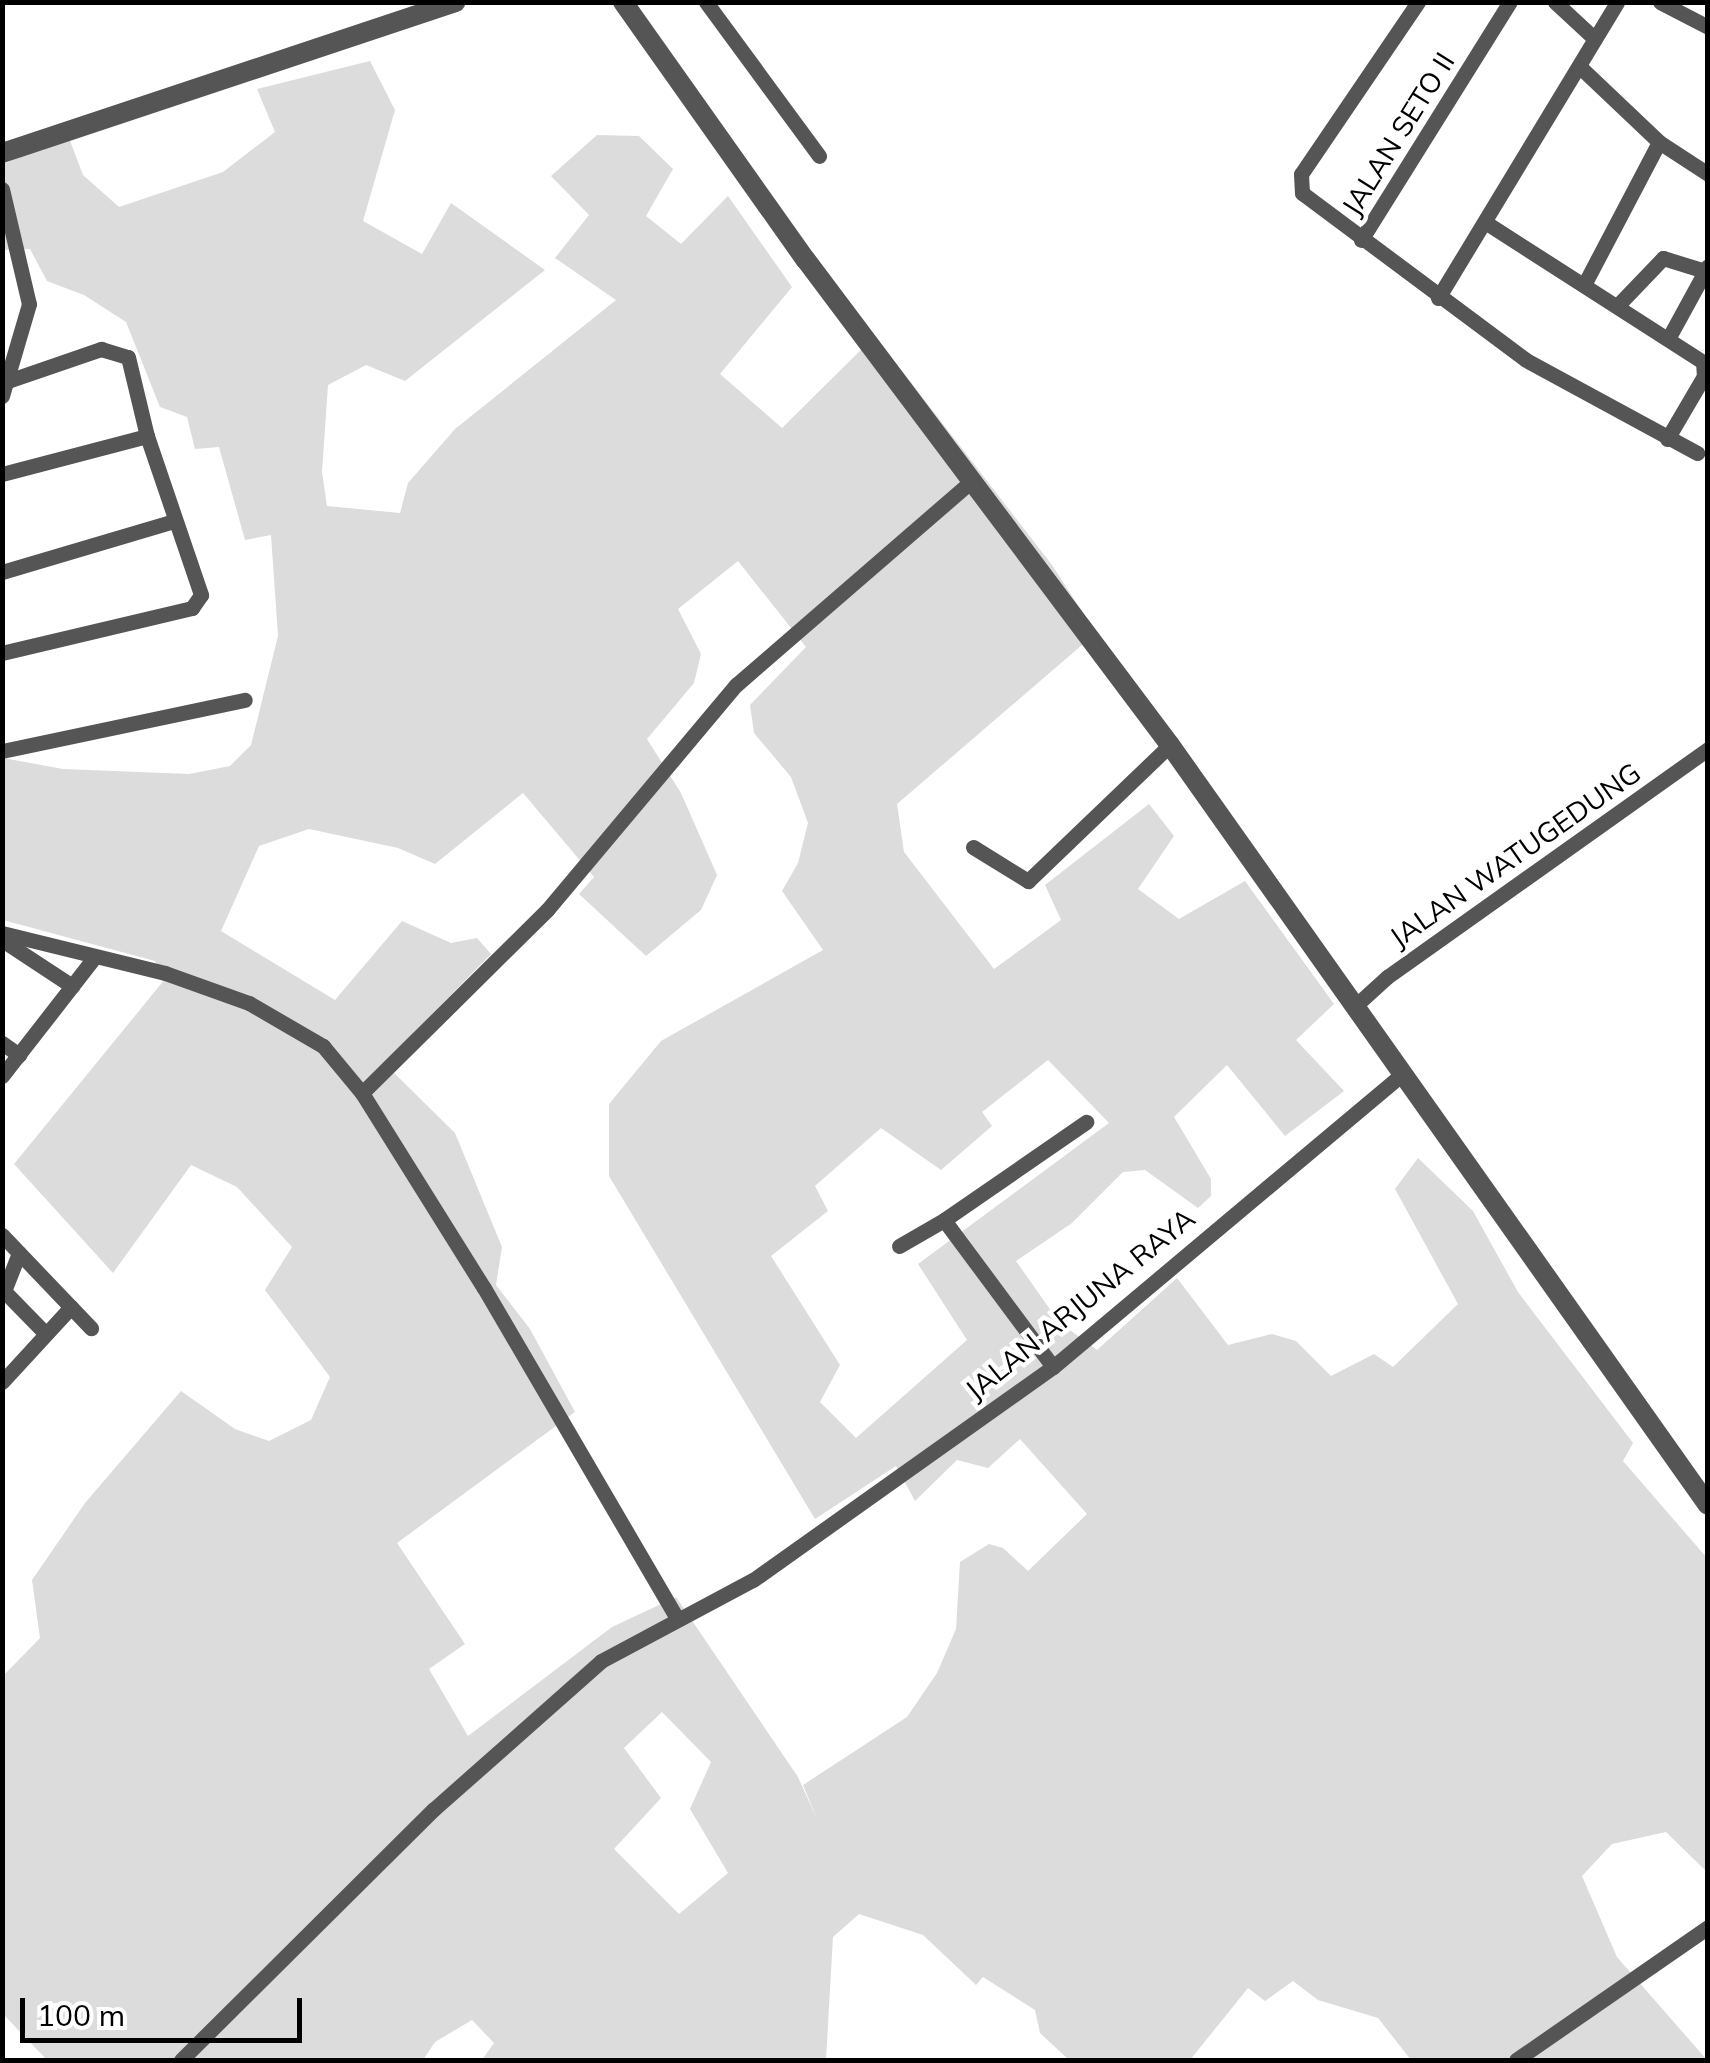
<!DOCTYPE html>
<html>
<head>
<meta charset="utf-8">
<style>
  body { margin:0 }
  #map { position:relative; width:1710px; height:2063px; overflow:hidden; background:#fff; font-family:Mulish,sans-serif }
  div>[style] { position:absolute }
  .green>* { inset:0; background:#dcdcdc }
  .minor>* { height:15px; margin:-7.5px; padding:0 7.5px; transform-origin:7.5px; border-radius:7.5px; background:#555 }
  .tertiary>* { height:20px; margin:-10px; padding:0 10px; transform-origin:10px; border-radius:10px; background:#555 }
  span { translate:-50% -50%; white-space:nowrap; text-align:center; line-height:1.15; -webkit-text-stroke:9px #fff; paint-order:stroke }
  .street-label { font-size:28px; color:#000 }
  .frame { position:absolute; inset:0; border:5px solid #000; pointer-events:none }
  .scale { position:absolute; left:20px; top:1998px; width:282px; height:45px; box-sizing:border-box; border:5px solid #000; border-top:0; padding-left:12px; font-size:30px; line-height:35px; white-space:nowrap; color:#000; -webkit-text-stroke:8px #fff; paint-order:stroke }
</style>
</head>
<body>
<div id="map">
  <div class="green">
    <i style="clip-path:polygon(evenodd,370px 61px,395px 110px,363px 221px,422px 254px,451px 203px,545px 270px,405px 381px,366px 365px,328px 385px,322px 472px,327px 506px,400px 513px,408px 483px,455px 429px,616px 300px,555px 258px,589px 215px,551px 176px,597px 135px,639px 136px,673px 169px,646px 216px,681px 244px,728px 196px,792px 287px,720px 374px,782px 428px,875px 336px,1052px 565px,1096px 633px,897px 804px,904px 852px,994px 969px,1061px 920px,1045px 885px,1149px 804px,1174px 836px,1138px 889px,1179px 919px,1245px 881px,1334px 1004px,1296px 1040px,1344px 1091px,1285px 1136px,1227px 1065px,1174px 1117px,1211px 1179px,1211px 1196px,1198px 1208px,1145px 1170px,1123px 1172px,1072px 1223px,1016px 1261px,1059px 1322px,1097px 1350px,1177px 1278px,1228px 1345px,1272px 1334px,1296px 1341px,1331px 1376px,1374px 1354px,1393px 1367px,1458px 1304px,1395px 1189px,1418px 1158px,1473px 1211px,1518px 1292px,1633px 1443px,1623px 1461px,1707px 1558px,1707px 1872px,1666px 1832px,1612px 1844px,1582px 1876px,1617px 1957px,1707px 2060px,1411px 2060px,1378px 2018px,1318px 2000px,1293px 1981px,1265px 2001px,1248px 1988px,1190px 2060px,1069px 2060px,1040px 2033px,1035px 2010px,983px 1977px,976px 1985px,923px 1935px,859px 1914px,833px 1937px,826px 2060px,482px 2060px,494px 2043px,472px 2020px,435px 2042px,423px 2060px,47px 2060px,3px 2014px,3px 1676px,40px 1638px,32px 1580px,85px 1503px,181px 1391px,235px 1429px,269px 1441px,311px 1420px,330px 1377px,265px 1290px,292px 1247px,237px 1187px,191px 1165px,113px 1273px,14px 1164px,165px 979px,155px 961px,3px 920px,3px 758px,63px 769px,189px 774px,230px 766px,251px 745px,278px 636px,271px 535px,245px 540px,219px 447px,195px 449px,187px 417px,160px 407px,126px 322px,84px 295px,47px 281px,30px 249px,3px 250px,3px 164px,69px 138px,83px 175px,119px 207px,223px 172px,275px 132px,257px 89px,370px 61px,738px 561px,806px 647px,750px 705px,754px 733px,791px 777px,808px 823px,798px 863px,782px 891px,823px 950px,661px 1041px,609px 1104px,609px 1176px,815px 1519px,896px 1466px,915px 1501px,957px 1460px,988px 1468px,1020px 1439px,1087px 1514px,1028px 1571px,1003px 1548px,989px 1544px,960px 1562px,956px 1629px,937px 1673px,907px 1717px,803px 1785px,817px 1819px,798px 1777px,676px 1597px,612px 1627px,468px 1736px,429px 1669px,465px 1644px,397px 1543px,575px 1412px,530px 1329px,496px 1285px,502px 1247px,455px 1133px,384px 1063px,491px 954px,477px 938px,451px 943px,402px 921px,335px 1000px,221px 931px,259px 846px,309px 829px,398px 848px,435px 864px,523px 793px,594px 877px,579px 894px,646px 956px,701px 910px,717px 875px,681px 793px,647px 739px,694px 683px,701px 654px,678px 609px,738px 561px,370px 61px,1048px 1060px,1109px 1123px,918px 1264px,967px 1340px,856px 1438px,820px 1402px,840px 1365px,771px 1256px,828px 1211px,815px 1186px,881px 1128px,941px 1170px,992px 1126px,982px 1112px,1048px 1060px,370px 61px,662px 1712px,711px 1762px,690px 1809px,728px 1873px,679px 1914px,614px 1849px,661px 1798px,624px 1748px,662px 1712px)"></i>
  </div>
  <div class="minor">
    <i style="left:706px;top:2px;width:191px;rotate:53.7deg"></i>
    <i style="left:1418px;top:2px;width:208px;rotate:124.2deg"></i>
    <i style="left:1301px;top:174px;width:19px;rotate:87deg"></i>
    <i style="left:1302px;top:193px;width:279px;rotate:36.7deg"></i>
    <i style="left:1526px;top:360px;width:195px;rotate:28.5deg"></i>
    <i style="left:1555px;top:2px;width:54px;rotate:42.8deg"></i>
    <i style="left:1660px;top:2px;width:54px;rotate:27.5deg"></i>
    <i style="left:1580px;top:67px;width:109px;rotate:43.5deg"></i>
    <i style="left:1659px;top:142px;width:59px;rotate:33.1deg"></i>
    <i style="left:2px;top:189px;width:118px;rotate:76.8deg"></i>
    <i style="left:29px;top:304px;width:96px;rotate:106.4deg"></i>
    <i style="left:1488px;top:224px;width:255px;rotate:32.7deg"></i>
    <i style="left:1703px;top:362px;width:14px;rotate:86deg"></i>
    <i style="left:1704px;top:376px;width:73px;rotate:120.4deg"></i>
    <i style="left:1361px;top:240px;width:281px;rotate:-58deg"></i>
    <i style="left:1585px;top:283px;width:159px;rotate:-62.3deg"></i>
    <i style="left:1438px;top:298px;width:346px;rotate:-58.8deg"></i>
    <i style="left:1618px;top:305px;width:65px;rotate:-46.2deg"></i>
    <i style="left:1663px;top:258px;width:44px;rotate:17.2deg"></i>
    <i style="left:1668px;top:339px;width:83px;rotate:-61.3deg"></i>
    <i style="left:2px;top:383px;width:105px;rotate:-19deg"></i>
    <i style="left:101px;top:349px;width:28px;rotate:17deg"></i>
    <i style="left:128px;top:357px;width:81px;rotate:76.5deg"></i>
    <i style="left:147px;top:436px;width:168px;rotate:71.2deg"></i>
    <i style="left:201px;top:595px;width:16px;rotate:125deg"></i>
    <i style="left:192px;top:608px;width:195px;rotate:166.7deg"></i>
    <i style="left:2px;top:474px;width:150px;rotate:-14.7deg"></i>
    <i style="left:2px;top:572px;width:179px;rotate:-16.5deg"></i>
    <i style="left:2px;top:751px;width:248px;rotate:-11.9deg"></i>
    <i style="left:973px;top:847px;width:65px;rotate:31.7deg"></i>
    <i style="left:1028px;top:881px;width:197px;rotate:-43.8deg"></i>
    <i style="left:2px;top:933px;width:168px;rotate:13.8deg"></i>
    <i style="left:165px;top:973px;width:89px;rotate:19.7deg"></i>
    <i style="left:249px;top:1003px;width:86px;rotate:30.2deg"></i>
    <i style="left:323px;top:1046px;width:61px;rotate:50.3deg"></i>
    <i style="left:362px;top:1093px;width:230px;rotate:58deg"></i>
    <i style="left:484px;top:1288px;width:381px;rotate:59.7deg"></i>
    <i style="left:2px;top:940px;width:84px;rotate:33.3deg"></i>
    <i style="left:1354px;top:1007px;width:45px;rotate:-42.3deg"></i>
    <i style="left:1387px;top:977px;width:394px;rotate:-35.4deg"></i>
    <i style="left:2px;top:1043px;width:21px;rotate:35deg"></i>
    <i style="left:2px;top:1076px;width:148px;rotate:-52.1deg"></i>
    <i style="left:362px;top:1093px;width:260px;rotate:-44.7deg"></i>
    <i style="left:547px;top:910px;width:294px;rotate:-50deg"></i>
    <i style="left:736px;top:685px;width:313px;rotate:-40.9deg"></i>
    <i style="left:944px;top:1220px;width:173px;rotate:-34.6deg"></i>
    <i style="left:2px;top:1235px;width:129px;rotate:46.3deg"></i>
    <i style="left:899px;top:1246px;width:52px;rotate:-30deg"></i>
    <i style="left:944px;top:1220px;width:183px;rotate:53.4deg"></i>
    <i style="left:19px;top:1253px;width:41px;rotate:111.5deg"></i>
    <i style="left:4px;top:1291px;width:57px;rotate:45.7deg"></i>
    <i style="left:2px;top:1382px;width:102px;rotate:-47.4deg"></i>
    <i style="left:181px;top:2060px;width:356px;rotate:-44.8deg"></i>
    <i style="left:434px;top:1809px;width:223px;rotate:-41.5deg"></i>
    <i style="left:601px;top:1661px;width:172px;rotate:-28.1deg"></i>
    <i style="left:753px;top:1580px;width:368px;rotate:-35.4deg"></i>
    <i style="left:1053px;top:1367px;width:456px;rotate:-40deg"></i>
    <i style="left:1516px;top:2060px;width:234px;rotate:-34.7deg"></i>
  </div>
  <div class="tertiary">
    <i style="left:623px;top:2px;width:316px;rotate:54.7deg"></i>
    <i style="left:806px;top:260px;width:606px;rotate:53.11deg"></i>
    <i style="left:1170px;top:745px;width:931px;rotate:54.71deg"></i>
    <i style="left:2px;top:153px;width:478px;rotate:-18.4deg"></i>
  </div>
  <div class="street-label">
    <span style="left:1398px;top:134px;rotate:-58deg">JALAN SETO II</span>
    <span style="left:1515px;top:855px;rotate:-35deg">JALAN WATUGEDUNG</span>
    <span style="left:1080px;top:1304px;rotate:-39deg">JALAN ARJUNA RAYA</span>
  </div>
  <div class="frame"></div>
  <div class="scale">100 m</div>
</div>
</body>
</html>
